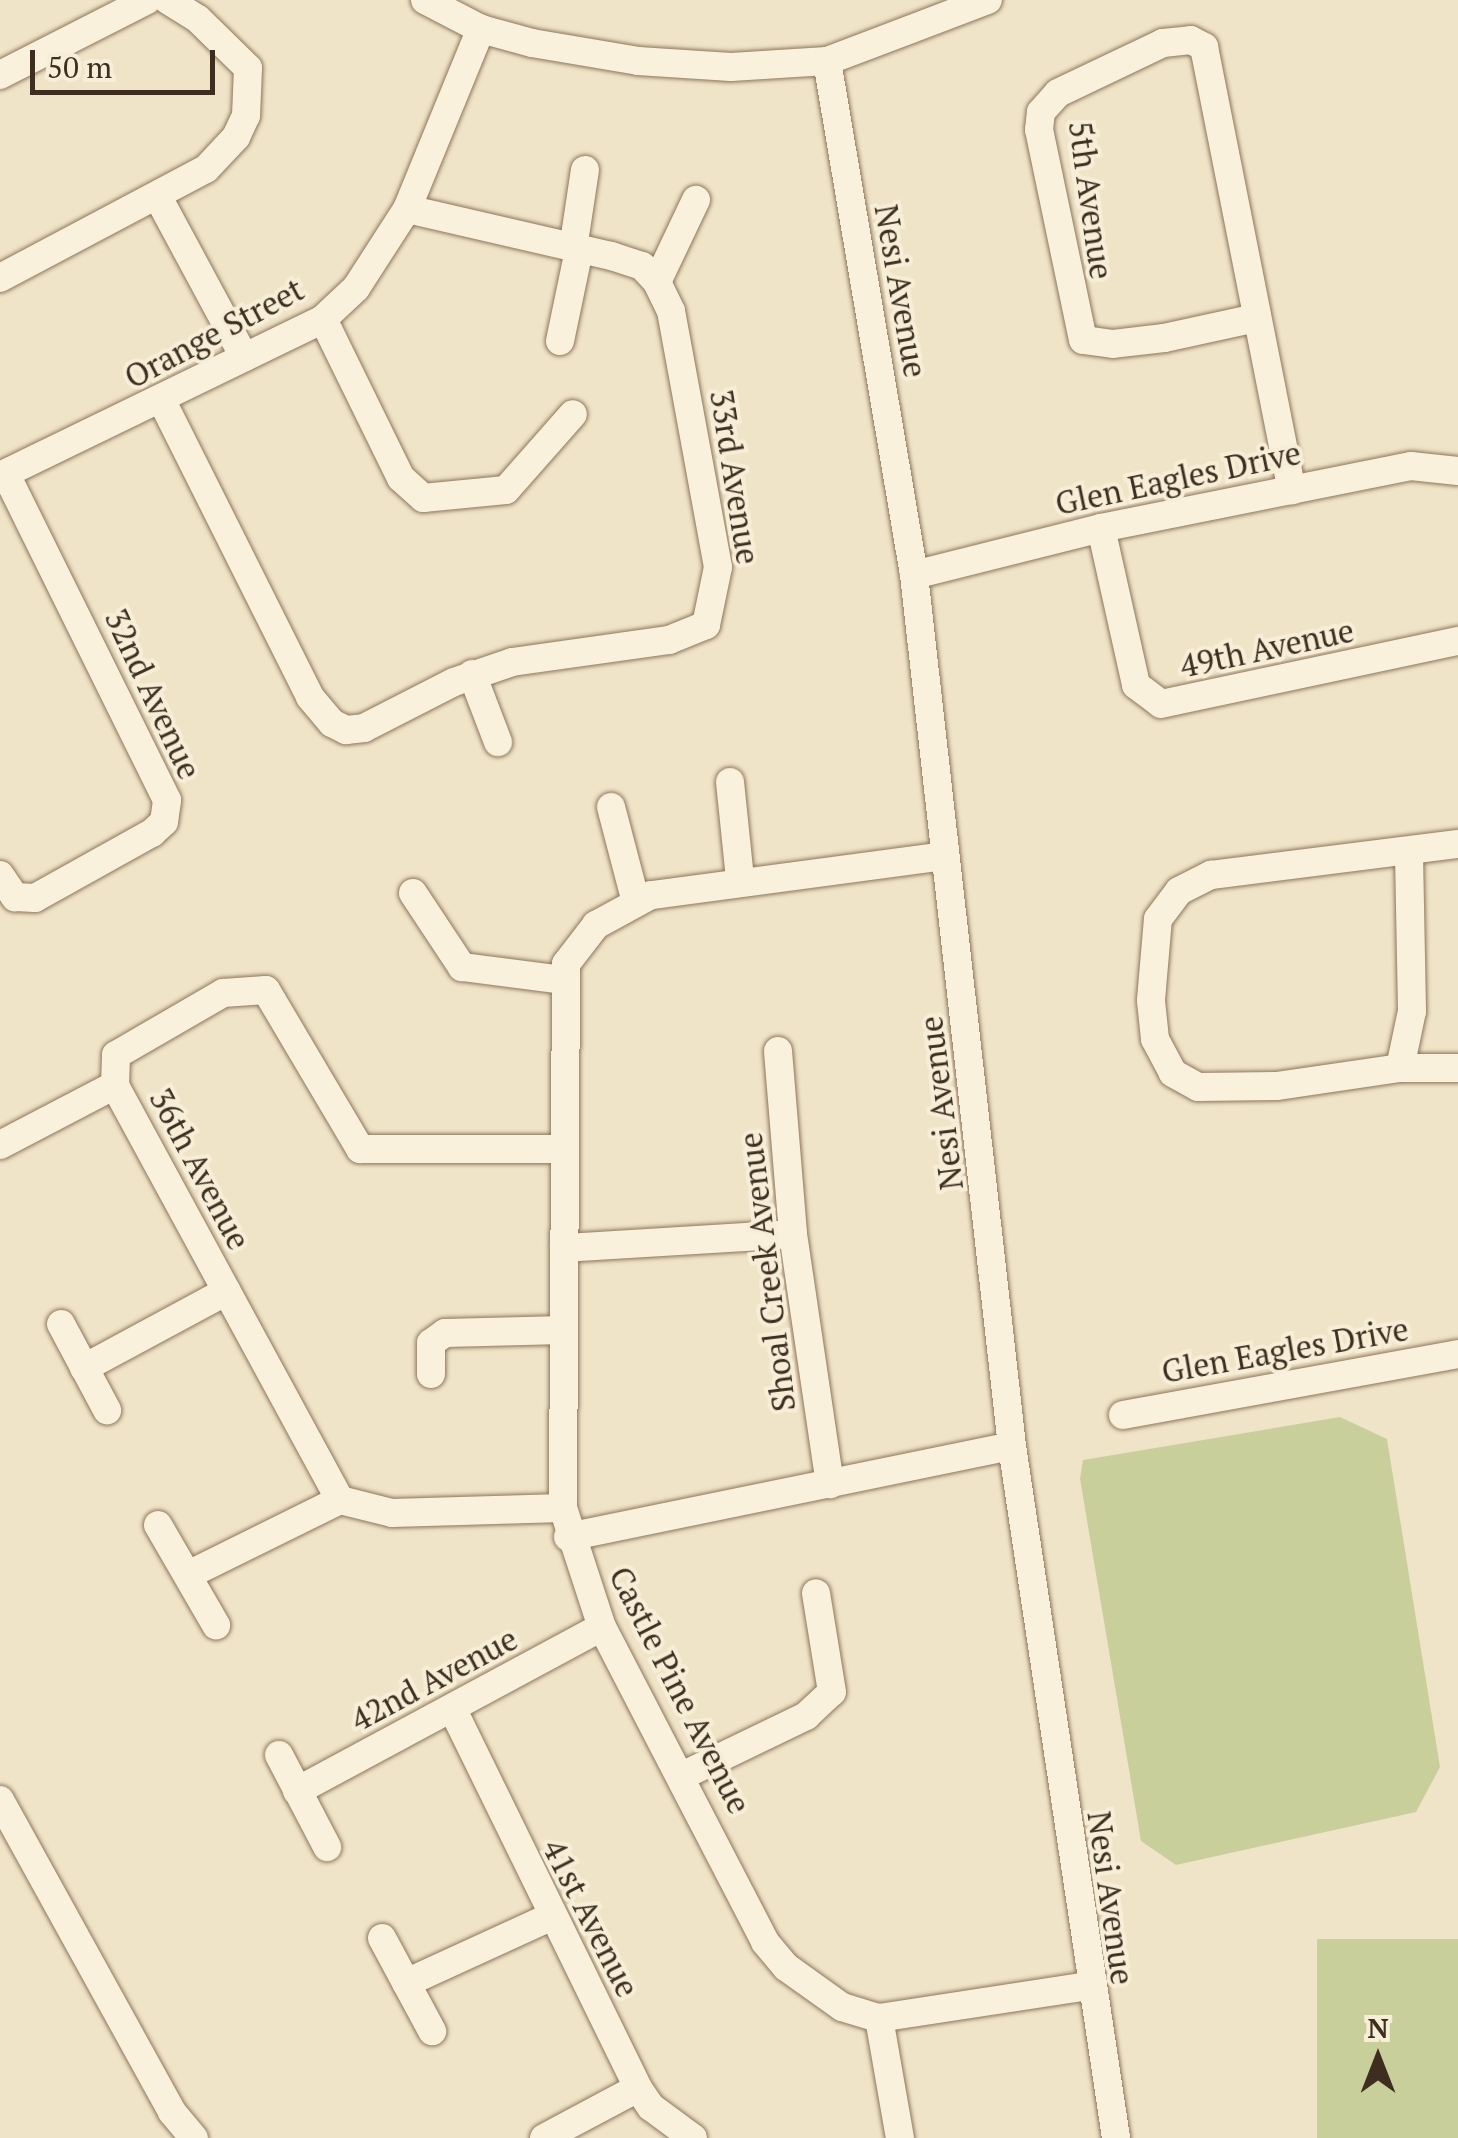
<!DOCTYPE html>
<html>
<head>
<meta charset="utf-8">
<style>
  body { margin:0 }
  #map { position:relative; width:1458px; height:2138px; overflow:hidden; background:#f0e4c8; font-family:"PT Serif",serif }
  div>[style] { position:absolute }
  .green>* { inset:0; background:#c9cf9b; transform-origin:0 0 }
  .roads { filter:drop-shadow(0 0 2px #8d765c) drop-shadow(0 0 2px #8d765c) }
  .minor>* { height:28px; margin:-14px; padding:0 14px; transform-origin:14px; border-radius:14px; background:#faf1dc }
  span { translate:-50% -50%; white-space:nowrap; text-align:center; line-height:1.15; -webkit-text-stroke:8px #f7eed8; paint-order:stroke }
  .street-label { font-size:32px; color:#3d2e20 }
  .north { position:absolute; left:1328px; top:2008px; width:100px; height:100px; -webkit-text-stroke:8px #f7eed8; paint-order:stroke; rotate:0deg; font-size:28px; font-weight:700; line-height:40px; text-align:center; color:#3d2e20 }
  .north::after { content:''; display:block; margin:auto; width:35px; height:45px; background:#3d2e20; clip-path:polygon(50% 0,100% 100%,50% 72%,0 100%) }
  .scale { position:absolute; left:30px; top:50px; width:185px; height:45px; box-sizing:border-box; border:5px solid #3d2e20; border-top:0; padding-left:12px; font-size:30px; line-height:35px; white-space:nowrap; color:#3d2e20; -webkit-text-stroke:8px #f7eed8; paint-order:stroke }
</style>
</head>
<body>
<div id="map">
  <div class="green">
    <i style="clip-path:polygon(1340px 1417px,1387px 1439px,1440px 1767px,1416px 1812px,1176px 1865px,1141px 1841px,1080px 1479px,1083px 1460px)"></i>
    <i style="left:1458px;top:1939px;width:199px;height:141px;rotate:90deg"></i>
  </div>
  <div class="roads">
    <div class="minor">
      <i style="left:425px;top:0;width:63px;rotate:27.4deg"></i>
      <i style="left:481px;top:29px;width:53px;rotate:15.4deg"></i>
      <i style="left:532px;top:43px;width:108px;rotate:9.6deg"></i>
      <i style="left:638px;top:61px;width:93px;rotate:3.7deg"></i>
      <i style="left:731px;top:67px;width:96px;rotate:-3.6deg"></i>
      <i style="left:827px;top:61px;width:172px;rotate:-20.8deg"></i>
      <i style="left:827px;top:61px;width:521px;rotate:80.39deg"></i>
      <i style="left:914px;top:575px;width:876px;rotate:83.58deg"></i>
      <i style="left:1012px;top:1446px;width:700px;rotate:81.45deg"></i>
      <i style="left:0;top:75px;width:165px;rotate:-27deg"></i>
      <i style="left:158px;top:197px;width:182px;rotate:61.7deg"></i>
      <i style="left:573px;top:249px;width:80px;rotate:-81.4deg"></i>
      <i style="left:0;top:278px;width:233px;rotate:-27.9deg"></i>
      <i style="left:206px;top:169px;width:44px;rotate:-46.8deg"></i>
      <i style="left:236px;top:137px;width:23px;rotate:-65deg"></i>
      <i style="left:246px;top:116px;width:48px;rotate:-87.6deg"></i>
      <i style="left:248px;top:68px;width:70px;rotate:-135.6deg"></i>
      <i style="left:198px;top:19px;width:36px;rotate:-148deg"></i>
      <i style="left:657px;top:282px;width:91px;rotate:-64.6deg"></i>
      <i style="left:1256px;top:318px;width:94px;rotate:167.7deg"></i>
      <i style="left:1164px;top:338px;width:51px;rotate:173.3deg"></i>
      <i style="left:1113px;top:344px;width:30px;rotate:-172deg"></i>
      <i style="left:1083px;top:340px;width:215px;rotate:-101.8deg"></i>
      <i style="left:1039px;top:130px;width:18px;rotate:-84deg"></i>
      <i style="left:1041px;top:112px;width:25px;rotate:-48deg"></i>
      <i style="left:1058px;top:93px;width:116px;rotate:-25.5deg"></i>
      <i style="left:1163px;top:43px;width:28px;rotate:-6deg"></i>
      <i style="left:1191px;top:40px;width:15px;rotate:28deg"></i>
      <i style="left:1204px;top:47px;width:452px;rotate:78.8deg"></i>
      <i style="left:323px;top:319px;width:177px;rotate:63.9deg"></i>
      <i style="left:401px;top:478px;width:30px;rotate:42deg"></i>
      <i style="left:423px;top:498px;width:83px;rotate:-5.5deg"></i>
      <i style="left:506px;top:490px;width:101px;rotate:-48.6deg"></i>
      <i style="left:560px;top:341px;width:93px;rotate:-78.2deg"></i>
      <i style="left:162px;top:401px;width:331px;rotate:63.4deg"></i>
      <i style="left:310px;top:697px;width:34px;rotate:50deg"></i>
      <i style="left:332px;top:723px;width:16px;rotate:27deg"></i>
      <i style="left:346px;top:730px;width:18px;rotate:-6deg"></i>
      <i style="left:364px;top:728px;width:101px;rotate:-27.1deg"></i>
      <i style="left:454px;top:682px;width:61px;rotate:-19deg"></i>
      <i style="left:512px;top:662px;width:159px;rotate:-8deg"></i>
      <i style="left:669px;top:640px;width:40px;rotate:-22deg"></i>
      <i style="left:706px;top:625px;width:59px;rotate:-78.3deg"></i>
      <i style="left:718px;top:567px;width:260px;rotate:-100.4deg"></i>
      <i style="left:671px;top:311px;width:32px;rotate:-116deg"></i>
      <i style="left:657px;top:282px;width:22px;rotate:-133deg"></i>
      <i style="left:642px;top:266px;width:33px;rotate:-162deg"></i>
      <i style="left:611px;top:256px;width:209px;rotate:-167deg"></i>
      <i style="left:0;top:476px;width:359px;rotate:-25.9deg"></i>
      <i style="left:323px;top:319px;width:45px;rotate:-43.2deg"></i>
      <i style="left:356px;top:288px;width:94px;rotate:-57.2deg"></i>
      <i style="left:407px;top:209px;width:195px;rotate:-67.7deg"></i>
      <i style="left:1101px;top:528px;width:161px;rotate:77.4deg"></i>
      <i style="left:1136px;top:685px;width:31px;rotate:37deg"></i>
      <i style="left:1161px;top:704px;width:304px;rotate:-12deg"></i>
      <i style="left:914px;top:575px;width:193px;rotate:-14.1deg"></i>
      <i style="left:1101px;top:528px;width:316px;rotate:-11.3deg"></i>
      <i style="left:1411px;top:466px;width:47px;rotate:6.1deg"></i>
      <i style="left:472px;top:674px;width:73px;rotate:69.1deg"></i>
      <i style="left:730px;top:782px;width:98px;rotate:84.1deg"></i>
      <i style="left:611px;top:807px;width:98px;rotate:75.3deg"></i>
      <i style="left:1409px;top:854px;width:157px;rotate:88.9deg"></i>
      <i style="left:1412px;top:1011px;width:58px;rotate:101.9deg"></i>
      <i style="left:1400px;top:1068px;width:125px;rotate:171.7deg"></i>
      <i style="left:1276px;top:1086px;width:78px;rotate:179.3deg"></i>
      <i style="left:1198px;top:1087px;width:29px;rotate:-151deg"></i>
      <i style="left:1173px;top:1073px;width:38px;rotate:-118deg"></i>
      <i style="left:1155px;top:1039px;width:39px;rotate:-96deg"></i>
      <i style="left:1151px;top:1000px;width:81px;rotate:-85.1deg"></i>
      <i style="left:1158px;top:919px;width:35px;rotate:-53deg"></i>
      <i style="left:1179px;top:891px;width:36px;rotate:-27deg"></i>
      <i style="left:1211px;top:875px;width:249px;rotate:-7.2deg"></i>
      <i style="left:945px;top:856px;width:297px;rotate:172.4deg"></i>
      <i style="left:651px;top:895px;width:63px;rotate:151.4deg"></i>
      <i style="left:596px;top:925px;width:49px;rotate:127.6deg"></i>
      <i style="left:566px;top:964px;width:544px;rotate:90.32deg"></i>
      <i style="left:563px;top:1508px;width:125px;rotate:71.9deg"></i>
      <i style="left:602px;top:1627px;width:355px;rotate:62.6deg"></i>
      <i style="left:765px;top:1942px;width:33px;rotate:50deg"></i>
      <i style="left:786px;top:1967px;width:69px;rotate:35.5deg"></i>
      <i style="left:842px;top:2007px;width:39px;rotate:17deg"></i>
      <i style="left:879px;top:2018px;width:211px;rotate:-8.7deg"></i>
      <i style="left:0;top:875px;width:27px;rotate:56deg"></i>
      <i style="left:15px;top:897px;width:20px;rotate:3deg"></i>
      <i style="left:35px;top:898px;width:134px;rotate:-29.1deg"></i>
      <i style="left:152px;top:833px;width:16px;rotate:-43deg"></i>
      <i style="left:164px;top:822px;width:22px;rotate:-82deg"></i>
      <i style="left:167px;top:800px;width:361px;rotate:-116.3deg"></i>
      <i style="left:413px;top:893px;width:89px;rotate:56.5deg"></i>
      <i style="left:462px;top:967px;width:103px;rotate:7.3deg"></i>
      <i style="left:778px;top:1051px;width:184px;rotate:85.3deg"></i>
      <i style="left:793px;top:1234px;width:253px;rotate:81.6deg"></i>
      <i style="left:1400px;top:1068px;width:58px"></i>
      <i style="left:0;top:1145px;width:130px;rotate:-27.6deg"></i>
      <i style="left:564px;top:1248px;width:229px;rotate:-3.5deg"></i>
      <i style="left:61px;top:1324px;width:98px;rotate:61.9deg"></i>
      <i style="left:84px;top:1368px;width:162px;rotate:-28.3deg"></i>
      <i style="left:431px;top:1374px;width:31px;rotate:-90deg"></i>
      <i style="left:431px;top:1343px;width:17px;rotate:-36deg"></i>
      <i style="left:445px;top:1333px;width:119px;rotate:-1.4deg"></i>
      <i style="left:1123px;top:1415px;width:341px;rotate:-10.3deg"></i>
      <i style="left:563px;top:1508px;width:171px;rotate:178.3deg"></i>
      <i style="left:392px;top:1513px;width:54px;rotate:-166deg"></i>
      <i style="left:340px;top:1500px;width:472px;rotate:-118.5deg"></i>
      <i style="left:115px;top:1085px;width:30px;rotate:-88deg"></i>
      <i style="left:116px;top:1055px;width:124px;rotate:-30.1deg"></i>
      <i style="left:223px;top:993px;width:43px;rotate:-4deg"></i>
      <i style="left:266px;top:990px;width:185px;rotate:59.4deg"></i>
      <i style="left:360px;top:1149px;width:204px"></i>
      <i style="left:158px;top:1525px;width:116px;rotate:59.9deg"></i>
      <i style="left:568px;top:1537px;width:453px;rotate:-11.6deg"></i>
      <i style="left:188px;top:1575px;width:169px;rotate:-26.3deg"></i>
      <i style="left:453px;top:1710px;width:421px;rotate:63.9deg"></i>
      <i style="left:638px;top:2088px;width:23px;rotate:56deg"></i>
      <i style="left:651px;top:2107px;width:52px;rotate:36.4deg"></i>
      <i style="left:279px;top:1755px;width:104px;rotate:62.4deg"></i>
      <i style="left:684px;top:1775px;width:136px;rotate:-25.8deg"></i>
      <i style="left:806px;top:1716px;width:35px;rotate:-43deg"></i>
      <i style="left:832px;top:1692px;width:100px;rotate:-99.2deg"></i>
      <i style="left:297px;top:1791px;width:346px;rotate:-28.3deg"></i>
      <i style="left:0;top:1800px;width:356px;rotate:61.1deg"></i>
      <i style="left:172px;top:2112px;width:34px;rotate:50deg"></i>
      <i style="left:382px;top:1938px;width:106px;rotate:61.7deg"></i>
      <i style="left:406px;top:1983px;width:158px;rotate:-24.6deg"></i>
      <i style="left:879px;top:2018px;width:122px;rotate:80.1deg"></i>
      <i style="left:544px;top:2138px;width:106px;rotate:-28deg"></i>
    </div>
  </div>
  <div class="street-label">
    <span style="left:1091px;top:200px;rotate:82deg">5th Avenue</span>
    <span style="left:901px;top:291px;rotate:80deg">Nesi Avenue</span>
    <span style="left:214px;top:333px;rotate:-28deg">Orange Street</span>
    <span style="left:735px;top:477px;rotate:81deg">33rd Avenue</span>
    <span style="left:1178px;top:478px;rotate:-12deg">Glen Eagles Drive</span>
    <span style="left:1267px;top:648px;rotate:-12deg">49th Avenue</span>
    <span style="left:153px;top:694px;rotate:65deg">32nd Avenue</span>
    <span style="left:941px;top:1103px;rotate:-97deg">Nesi Avenue</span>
    <span style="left:200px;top:1169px;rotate:62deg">36th Avenue</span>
    <span style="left:767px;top:1272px;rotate:-97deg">Shoal Creek Avenue</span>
    <span style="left:1285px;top:1350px;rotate:-10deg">Glen Eagles Drive</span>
    <span style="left:434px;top:1679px;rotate:-28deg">42nd Avenue</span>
    <span style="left:680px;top:1690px;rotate:63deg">Castle Pine Avenue</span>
    <span style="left:1111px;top:1898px;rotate:82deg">Nesi Avenue</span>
    <span style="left:591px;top:1918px;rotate:63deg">41st Avenue</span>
  </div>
  <div class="north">N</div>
  <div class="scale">50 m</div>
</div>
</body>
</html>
